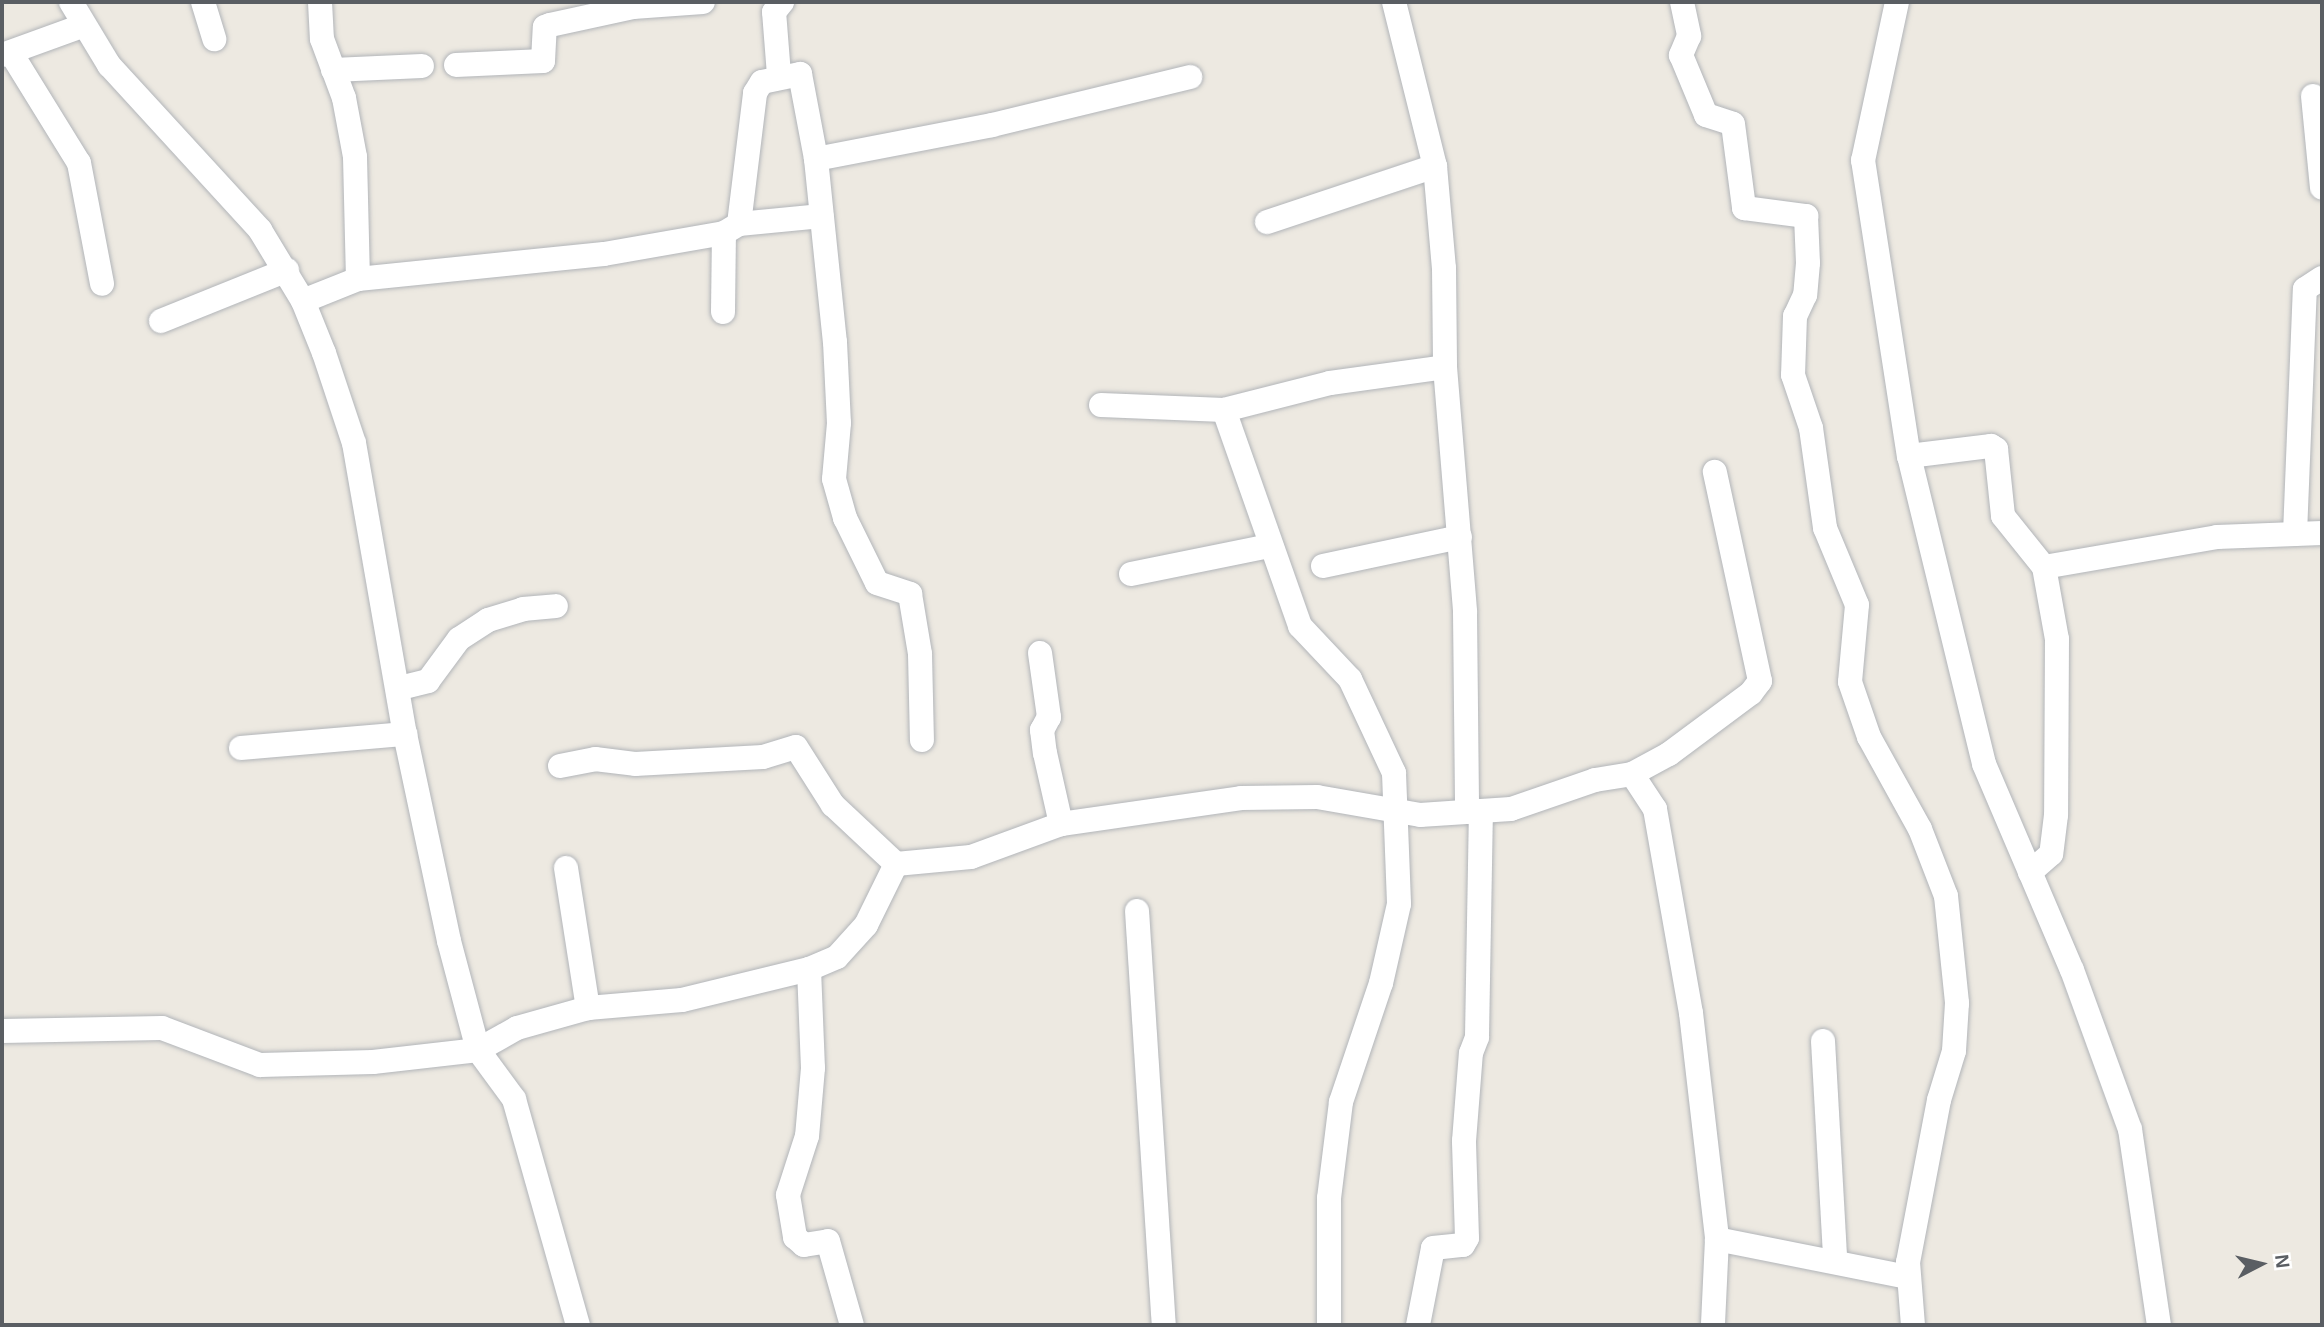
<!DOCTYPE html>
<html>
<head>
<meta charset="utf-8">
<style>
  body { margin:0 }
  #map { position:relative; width:2324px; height:1327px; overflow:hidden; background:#ede9e1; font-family:Helvetica,sans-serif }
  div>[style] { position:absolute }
  .roads { filter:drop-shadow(0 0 2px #b2b5b9) drop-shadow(0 0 2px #b2b5b9) }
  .minor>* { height:24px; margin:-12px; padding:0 12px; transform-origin:12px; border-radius:12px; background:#fff }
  span { translate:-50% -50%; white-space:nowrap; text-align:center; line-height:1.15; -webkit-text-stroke:5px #fff; paint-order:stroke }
  .frame { position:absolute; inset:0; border:4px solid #5a5e63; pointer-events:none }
  .north { position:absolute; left:2226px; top:1229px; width:70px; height:70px; -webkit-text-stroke:5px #fff; paint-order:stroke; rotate:83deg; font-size:19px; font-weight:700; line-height:28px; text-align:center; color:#5a5e63 }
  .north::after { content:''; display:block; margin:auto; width:24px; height:32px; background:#5a5e63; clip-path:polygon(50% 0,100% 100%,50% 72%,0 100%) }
</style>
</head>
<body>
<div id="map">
  <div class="roads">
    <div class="minor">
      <i style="left:71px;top:2px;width:74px;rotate:58.9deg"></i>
      <i style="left:109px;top:65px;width:224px;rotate:47.5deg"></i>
      <i style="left:260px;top:230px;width:83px;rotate:58.8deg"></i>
      <i style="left:303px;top:301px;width:56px;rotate:68deg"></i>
      <i style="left:324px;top:353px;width:95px;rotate:71.6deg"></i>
      <i style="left:354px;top:443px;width:295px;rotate:80.1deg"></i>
      <i style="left:405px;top:734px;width:212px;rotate:78deg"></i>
      <i style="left:449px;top:941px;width:113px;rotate:75.1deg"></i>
      <i style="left:478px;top:1050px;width:61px;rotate:53.7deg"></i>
      <i style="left:514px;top:1099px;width:235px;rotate:74.2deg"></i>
      <i style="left:203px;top:2px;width:39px;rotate:73deg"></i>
      <i style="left:320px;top:2px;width:37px;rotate:87deg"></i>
      <i style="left:322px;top:39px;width:63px;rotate:69.6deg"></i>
      <i style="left:344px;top:98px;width:60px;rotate:79.4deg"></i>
      <i style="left:355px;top:157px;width:122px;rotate:88.6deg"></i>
      <i style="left:1394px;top:2px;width:169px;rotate:76deg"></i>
      <i style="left:1435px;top:166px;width:102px;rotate:85deg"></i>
      <i style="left:1444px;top:268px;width:99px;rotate:89.4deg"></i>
      <i style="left:1445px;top:367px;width:246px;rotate:85.3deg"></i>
      <i style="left:1465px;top:612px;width:200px;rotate:89.4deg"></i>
      <i style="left:1682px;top:2px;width:35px;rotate:78deg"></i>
      <i style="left:1689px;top:36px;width:21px;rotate:113deg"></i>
      <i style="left:1681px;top:55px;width:65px;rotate:67.4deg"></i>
      <i style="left:1706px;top:115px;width:28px;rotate:18deg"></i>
      <i style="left:1733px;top:124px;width:85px;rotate:82.5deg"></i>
      <i style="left:1744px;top:208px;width:63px;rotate:7.4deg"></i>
      <i style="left:1806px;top:216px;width:47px;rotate:87.6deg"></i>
      <i style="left:1808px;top:263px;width:32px;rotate:95deg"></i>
      <i style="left:1805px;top:295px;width:23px;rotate:115deg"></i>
      <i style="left:1795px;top:316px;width:59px;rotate:91.9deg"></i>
      <i style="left:1793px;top:375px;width:56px;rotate:71.2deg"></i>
      <i style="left:1811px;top:428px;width:101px;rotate:82deg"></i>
      <i style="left:1825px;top:528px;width:83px;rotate:67.4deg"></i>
      <i style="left:1857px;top:605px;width:77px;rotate:95.2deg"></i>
      <i style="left:1850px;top:682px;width:58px;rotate:70.9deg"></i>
      <i style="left:1869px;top:737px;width:105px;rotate:61deg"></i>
      <i style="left:1920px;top:829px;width:72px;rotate:68.8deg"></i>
      <i style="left:1946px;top:896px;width:108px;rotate:84.1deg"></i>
      <i style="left:1957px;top:1003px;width:48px;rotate:93.6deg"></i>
      <i style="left:1954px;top:1051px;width:51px;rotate:107deg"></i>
      <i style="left:1939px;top:1100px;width:165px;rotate:100.8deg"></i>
      <i style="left:1908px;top:1262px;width:63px;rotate:85.5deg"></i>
      <i style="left:1897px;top:2px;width:162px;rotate:102.1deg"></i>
      <i style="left:1863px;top:160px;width:300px;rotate:81.2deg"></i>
      <i style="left:1909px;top:456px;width:317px;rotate:76.3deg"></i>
      <i style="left:1984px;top:764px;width:224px;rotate:66.9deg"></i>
      <i style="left:2072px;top:970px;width:169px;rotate:70deg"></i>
      <i style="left:2130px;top:1129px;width:198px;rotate:81.6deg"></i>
      <i style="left:11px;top:53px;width:129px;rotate:58.3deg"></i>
      <i style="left:79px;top:163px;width:123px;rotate:79.2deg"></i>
      <i style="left:2px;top:55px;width:85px;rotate:-19.9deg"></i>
      <i style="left:456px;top:65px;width:87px;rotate:-2.6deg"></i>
      <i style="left:543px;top:61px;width:34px;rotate:-87deg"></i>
      <i style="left:545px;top:27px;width:5px;rotate:-22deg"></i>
      <i style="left:550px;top:25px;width:85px;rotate:-12.2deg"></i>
      <i style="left:633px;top:7px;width:70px;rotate:-4.1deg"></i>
      <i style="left:333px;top:70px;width:89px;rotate:-2.6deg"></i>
      <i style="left:779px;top:75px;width:63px;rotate:-94.5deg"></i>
      <i style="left:774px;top:12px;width:13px;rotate:-51deg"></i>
      <i style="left:2313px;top:96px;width:92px;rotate:84.4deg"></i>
      <i style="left:816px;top:159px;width:179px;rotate:-10.9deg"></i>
      <i style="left:992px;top:125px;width:204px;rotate:-13.6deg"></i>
      <i style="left:1267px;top:222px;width:177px;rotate:-18.4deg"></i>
      <i style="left:739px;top:224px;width:132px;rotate:-83deg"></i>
      <i style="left:755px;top:93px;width:13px;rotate:-58deg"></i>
      <i style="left:762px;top:82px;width:39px;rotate:-12deg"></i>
      <i style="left:800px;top:74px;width:86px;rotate:79.3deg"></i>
      <i style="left:816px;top:159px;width:184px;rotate:84.1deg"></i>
      <i style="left:835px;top:342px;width:81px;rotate:87.2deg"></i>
      <i style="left:839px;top:423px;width:56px;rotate:95.1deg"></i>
      <i style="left:834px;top:479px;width:41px;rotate:74.2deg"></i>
      <i style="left:845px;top:518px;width:72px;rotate:63.8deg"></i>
      <i style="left:877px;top:583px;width:35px;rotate:18deg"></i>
      <i style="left:910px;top:594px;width:61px;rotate:80.5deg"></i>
      <i style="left:920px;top:654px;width:86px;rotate:88.7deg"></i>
      <i style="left:303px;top:301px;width:59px;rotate:-21.8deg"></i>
      <i style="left:358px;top:279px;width:247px;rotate:-5.8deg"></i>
      <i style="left:604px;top:254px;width:122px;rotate:-9.9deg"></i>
      <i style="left:724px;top:233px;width:17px;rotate:-31deg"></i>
      <i style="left:739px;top:224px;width:83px;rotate:-5.5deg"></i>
      <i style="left:723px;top:312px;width:79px;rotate:-89.3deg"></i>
      <i style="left:161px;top:321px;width:136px;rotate:-22deg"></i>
      <i style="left:1101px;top:405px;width:123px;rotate:2.3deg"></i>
      <i style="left:1224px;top:410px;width:109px;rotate:-14.3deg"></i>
      <i style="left:1330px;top:383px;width:116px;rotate:-7.9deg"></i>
      <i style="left:1224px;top:410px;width:229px;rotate:70.6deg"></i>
      <i style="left:1300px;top:626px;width:73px;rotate:46.7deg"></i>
      <i style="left:1350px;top:679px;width:104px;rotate:64.9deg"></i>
      <i style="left:1394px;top:773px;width:131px;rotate:87.8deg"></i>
      <i style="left:1399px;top:904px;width:81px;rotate:102.8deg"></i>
      <i style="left:1381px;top:983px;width:126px;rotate:108.6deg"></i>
      <i style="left:1341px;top:1102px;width:97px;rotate:97.1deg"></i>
      <i style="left:1329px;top:1198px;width:127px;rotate:90deg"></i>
      <i style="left:1909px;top:456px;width:83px;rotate:-7deg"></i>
      <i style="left:1991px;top:446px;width:6px;rotate:31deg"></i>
      <i style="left:1996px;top:449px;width:67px;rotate:84deg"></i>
      <i style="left:2003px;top:516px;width:65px;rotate:51.2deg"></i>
      <i style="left:2044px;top:567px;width:73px;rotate:79.8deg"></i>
      <i style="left:2057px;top:639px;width:176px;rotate:90.3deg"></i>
      <i style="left:2056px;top:815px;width:39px;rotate:97deg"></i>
      <i style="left:2051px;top:854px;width:28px;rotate:139deg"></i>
      <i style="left:2295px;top:534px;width:245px;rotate:-87.7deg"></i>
      <i style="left:2305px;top:289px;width:20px;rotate:-33deg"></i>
      <i style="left:1323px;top:566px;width:140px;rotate:-12deg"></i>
      <i style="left:2044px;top:567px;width:176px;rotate:-9.8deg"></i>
      <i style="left:2217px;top:537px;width:105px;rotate:-2.2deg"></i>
      <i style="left:1131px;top:574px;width:141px;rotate:-11.5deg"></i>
      <i style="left:1040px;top:653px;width:65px;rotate:82deg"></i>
      <i style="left:1049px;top:717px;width:15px;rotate:118deg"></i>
      <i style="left:1042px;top:730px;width:23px;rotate:83deg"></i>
      <i style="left:1045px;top:753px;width:73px;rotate:77.3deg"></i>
      <i style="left:400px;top:688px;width:29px;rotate:-14deg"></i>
      <i style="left:428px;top:681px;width:52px;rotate:-53.6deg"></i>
      <i style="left:459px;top:639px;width:35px;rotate:-33deg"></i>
      <i style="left:488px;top:620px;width:37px;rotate:-17deg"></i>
      <i style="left:523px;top:609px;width:33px;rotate:-5deg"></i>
      <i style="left:241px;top:748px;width:165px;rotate:-4.9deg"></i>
      <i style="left:560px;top:766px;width:36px;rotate:-11deg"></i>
      <i style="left:595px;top:759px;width:40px;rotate:7.1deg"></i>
      <i style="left:635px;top:764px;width:128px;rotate:-3.1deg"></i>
      <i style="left:763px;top:757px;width:34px;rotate:-17deg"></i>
      <i style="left:796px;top:747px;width:69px;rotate:57.5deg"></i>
      <i style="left:833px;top:805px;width:86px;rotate:43.1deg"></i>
      <i style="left:1632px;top:774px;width:42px;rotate:56.7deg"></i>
      <i style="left:1655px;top:809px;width:207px;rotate:80deg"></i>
      <i style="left:1691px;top:1013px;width:227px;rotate:83.4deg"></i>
      <i style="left:1717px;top:1239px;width:86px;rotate:92.7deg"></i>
      <i style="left:566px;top:868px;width:142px;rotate:81.1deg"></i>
      <i style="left:1137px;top:911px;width:415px;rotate:86.3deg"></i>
      <i style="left:809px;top:969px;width:99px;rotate:87.7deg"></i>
      <i style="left:813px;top:1068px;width:68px;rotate:95deg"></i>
      <i style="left:807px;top:1136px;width:62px;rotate:107.9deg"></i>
      <i style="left:788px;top:1195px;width:43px;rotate:80.5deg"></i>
      <i style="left:795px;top:1237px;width:12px;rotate:42deg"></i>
      <i style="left:804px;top:1245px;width:24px;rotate:-9deg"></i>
      <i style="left:828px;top:1241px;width:87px;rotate:74.1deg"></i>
      <i style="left:2px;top:1031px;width:160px;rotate:-1.1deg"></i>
      <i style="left:162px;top:1028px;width:105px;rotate:20.7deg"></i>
      <i style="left:260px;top:1065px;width:113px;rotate:-1.5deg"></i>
      <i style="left:373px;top:1062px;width:106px;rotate:-6.5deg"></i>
      <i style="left:478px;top:1050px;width:45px;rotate:-29.4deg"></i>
      <i style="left:517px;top:1028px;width:74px;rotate:-15.7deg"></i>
      <i style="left:588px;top:1008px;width:94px;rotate:-4.9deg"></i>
      <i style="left:682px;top:1000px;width:131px;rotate:-13.7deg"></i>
      <i style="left:809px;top:969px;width:30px;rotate:-23deg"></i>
      <i style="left:837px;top:957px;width:43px;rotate:-47.8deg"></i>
      <i style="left:866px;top:925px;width:68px;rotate:-63.8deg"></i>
      <i style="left:896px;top:864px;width:75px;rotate:-5.3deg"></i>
      <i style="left:971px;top:857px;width:96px;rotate:-20.1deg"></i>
      <i style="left:1061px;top:824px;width:182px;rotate:-8.2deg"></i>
      <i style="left:1241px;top:798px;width:76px;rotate:-0.8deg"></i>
      <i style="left:1317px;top:797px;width:105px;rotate:9.9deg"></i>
      <i style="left:1420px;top:815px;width:91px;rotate:-3.8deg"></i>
      <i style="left:1511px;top:809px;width:89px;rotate:-19deg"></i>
      <i style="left:1595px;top:780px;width:37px;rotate:-9deg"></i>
      <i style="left:1632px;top:774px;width:42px;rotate:-28.4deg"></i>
      <i style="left:1669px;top:754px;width:102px;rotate:-36.6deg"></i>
      <i style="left:1751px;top:693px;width:15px;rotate:-53deg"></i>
      <i style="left:1760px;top:681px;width:214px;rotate:-102.2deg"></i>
      <i style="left:1823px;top:1041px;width:218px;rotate:86.8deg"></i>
      <i style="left:1717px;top:1239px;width:195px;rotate:11.3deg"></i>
      <i style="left:1418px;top:1325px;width:78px;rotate:-79deg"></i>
      <i style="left:1433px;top:1248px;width:30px;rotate:-6deg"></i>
      <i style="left:1463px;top:1245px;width:8px;rotate:-60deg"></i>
      <i style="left:1467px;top:1238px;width:97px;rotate:-91.8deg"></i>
      <i style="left:1464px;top:1141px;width:88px;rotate:-85.5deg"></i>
      <i style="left:1471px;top:1053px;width:17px;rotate:-69deg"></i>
      <i style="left:1477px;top:1037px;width:226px;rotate:-89deg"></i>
    </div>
  </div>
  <div class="frame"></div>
  <div class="north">N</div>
</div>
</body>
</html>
